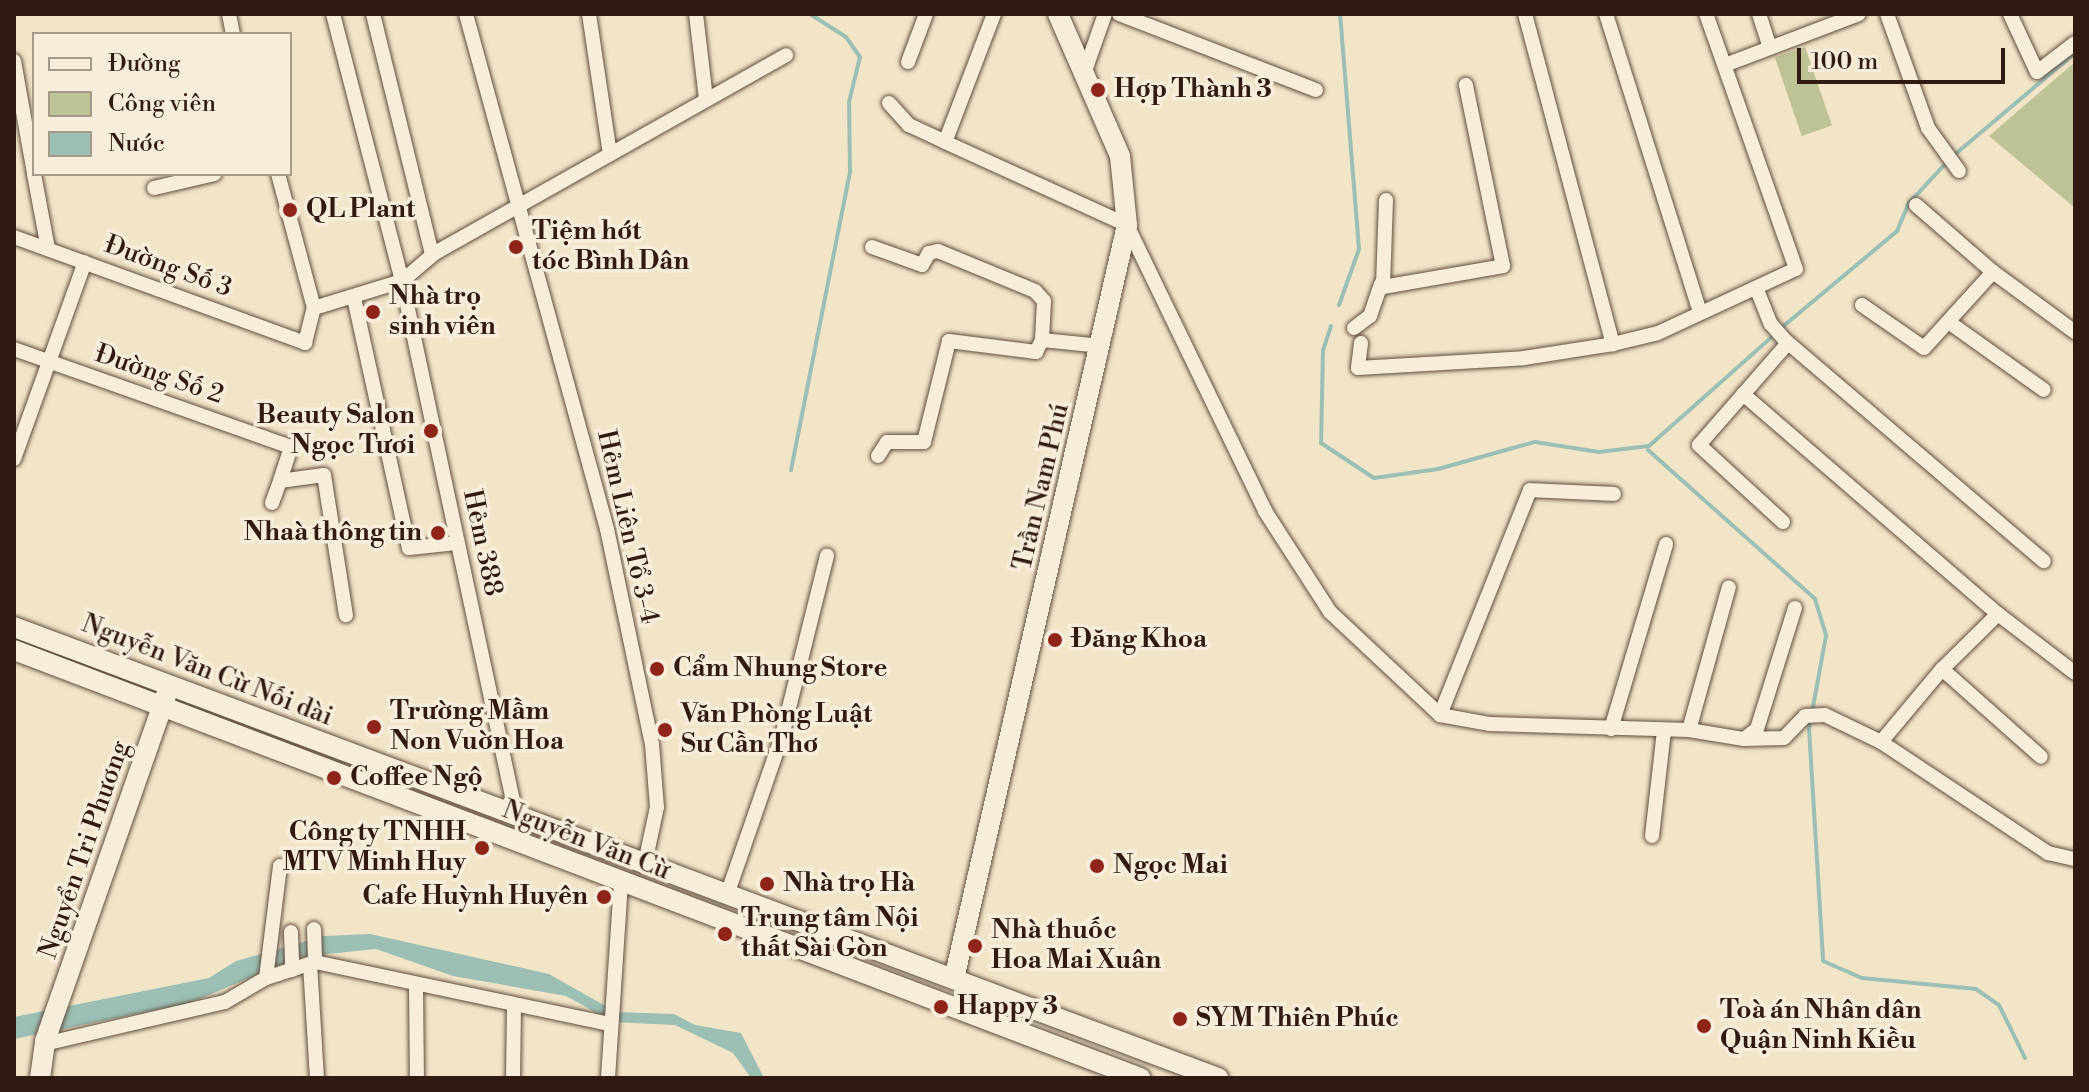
<!DOCTYPE html>
<html>
<head>
<meta charset="utf-8">
<style>
  body { margin:0 }
  #map { position:relative; width:2089px; height:1092px; overflow:hidden; background:#f2e4c7; font-family:"Libre Bodoni",serif }
  div>[style] { position:absolute }
  .green>* { inset:0; background:#bec393; transform-origin:0 0 }
  .water>* { inset:0; background:#9bbfb5 }
  .stream>* { height:4px; margin:-2px; padding:0 2px; transform-origin:2px; border-radius:2px; background:#9bbfb5 }
  .roads { filter:drop-shadow(0 0 2px #604c3e) drop-shadow(0 0 2px #604c3e) }
  .street>* { height:14px; margin:-7px; padding:0 7px; transform-origin:7px; border-radius:7px; background:#f7eddb }
  .secondary>* { height:20px; margin:-10px; padding:0 10px; transform-origin:10px; border-radius:10px; background:#f7eddb }
  .dots>* { width:22px; height:22px; translate:-50% -50%; box-sizing:border-box; border:4px solid #f7eddb; border-radius:50% }
  span { translate:-50% -50%; white-space:nowrap; text-align:center; line-height:1.15; -webkit-text-stroke:7px #f7eddb; paint-order:stroke }
  .poi-label { font-size:26px; color:#301a11; font-weight:700 }
  .left { translate:0 -50%; text-align:left }
  .right { translate:-100% -50%; text-align:right }
  .street-label { font-size:26px; color:#301a11 }
  .frame { position:absolute; inset:0; border:16px solid #301a11; pointer-events:none }
  .legend { position:absolute; left:32px; top:32px; width:260px; height:144px; box-sizing:border-box; background:#f7eddb; border:2px solid #a7998a; margin:0; padding:10px 14px; list-style:none; font-size:24px; color:#301a11 }
  .legend li { display:flex; align-items:center; gap:16px; height:40px }
  .legend b { width:40px; border:2px solid #a7998a }
  .scale { position:absolute; left:1797px; top:48px; width:208px; height:36px; box-sizing:border-box; border:4px solid #301a11; border-top:0; padding-left:10px; font-size:24px; line-height:28px; white-space:nowrap; color:#301a11; -webkit-text-stroke:6px #f7eddb; paint-order:stroke }
</style>
</head>
<body>
<div id="map">
  <div class="green">
    <i style="left:1805px;top:47px;width:83px;height:32px;rotate:71deg"></i>
    <i style="clip-path:polygon(2075px 62px,2075px 208px,1989px 136px)"></i>
  </div>
  <div class="water">
    <i style="clip-path:polygon(370px 934px,549px 974px,616px 1012px,674px 1014px,695px 1025px,741px 1033px,764px 1078px,751px 1078px,733px 1053px,675px 1025px,613px 1022px,566px 996px,453px 976px,376px 949px,298px 957px,190px 1003px,14px 1039px,14px 1017px,209px 978px,236px 961px,324px 936px)"></i>
  </div>
  <div class="stream">
    <i style="left:1953px;top:156px;width:160px;rotate:-40.2deg"></i>
    <i style="left:1339px;top:305px;width:59px;rotate:-70.3deg"></i>
    <i style="left:1359px;top:249px;width:236px;rotate:-94.6deg"></i>
    <i style="left:1331px;top:326px;width:25px;rotate:108deg"></i>
    <i style="left:1323px;top:350px;width:93px;rotate:91.2deg"></i>
    <i style="left:1321px;top:443px;width:64px;rotate:33.4deg"></i>
    <i style="left:1374px;top:478px;width:65px;rotate:-8deg"></i>
    <i style="left:1438px;top:469px;width:101px;rotate:-15.6deg"></i>
    <i style="left:1535px;top:442px;width:65px;rotate:8.9deg"></i>
    <i style="left:1599px;top:452px;width:50px;rotate:-6.8deg"></i>
    <i style="left:1649px;top:446px;width:167px;rotate:-41.6deg"></i>
    <i style="left:1780px;top:329px;width:153px;rotate:-39.9deg"></i>
    <i style="left:1897px;top:231px;width:30px;rotate:-67deg"></i>
    <i style="left:1909px;top:203px;width:56px;rotate:-47.2deg"></i>
    <i style="left:1648px;top:450px;width:224px;rotate:41.7deg"></i>
    <i style="left:1815px;top:599px;width:39px;rotate:73deg"></i>
    <i style="left:1826px;top:636px;width:95px;rotate:100.4deg"></i>
    <i style="left:1809px;top:729px;width:232px;rotate:86.5deg"></i>
    <i style="left:1823px;top:961px;width:43px;rotate:23.6deg"></i>
    <i style="left:1862px;top:978px;width:115px;rotate:5.5deg"></i>
    <i style="left:1976px;top:989px;width:28px;rotate:35deg"></i>
    <i style="left:1999px;top:1005px;width:59px;rotate:63.9deg"></i>
    <i style="left:791px;top:470px;width:305px;rotate:-78.8deg"></i>
    <i style="left:850px;top:171px;width:69px;rotate:-90.8deg"></i>
    <i style="left:849px;top:102px;width:46px;rotate:-76.3deg"></i>
    <i style="left:860px;top:57px;width:24px;rotate:-125deg"></i>
    <i style="left:846px;top:37px;width:43px;rotate:-147.4deg"></i>
  </div>
  <div class="roads">
    <div class="street">
      <i style="left:229px;top:14px;width:20px;rotate:79deg"></i>
      <i style="left:333px;top:14px;width:276px;rotate:75.5deg"></i>
      <i style="left:402px;top:281px;width:546px;rotate:77.95deg"></i>
      <i style="left:373px;top:14px;width:248px;rotate:76.2deg"></i>
      <i style="left:466px;top:14px;width:534px;rotate:74.69deg"></i>
      <i style="left:607px;top:529px;width:220px;rotate:78.2deg"></i>
      <i style="left:652px;top:744px;width:63px;rotate:85.5deg"></i>
      <i style="left:657px;top:807px;width:57px;rotate:102.1deg"></i>
      <i style="left:589px;top:14px;width:142px;rotate:81.5deg"></i>
      <i style="left:696px;top:14px;width:86px;rotate:83.3deg"></i>
      <i style="left:994px;top:14px;width:137px;rotate:110.9deg"></i>
      <i style="left:945px;top:142px;width:200px;rotate:24.5deg"></i>
      <i style="left:1127px;top:225px;width:318px;rotate:64.2deg"></i>
      <i style="left:1265px;top:511px;width:120px;rotate:57.2deg"></i>
      <i style="left:1330px;top:612px;width:151px;rotate:43.1deg"></i>
      <i style="left:1440px;top:715px;width:242px;rotate:-68.2deg"></i>
      <i style="left:1530px;top:490px;width:84px;rotate:2.7deg"></i>
      <i style="left:1119px;top:14px;width:211px;rotate:21.1deg"></i>
      <i style="left:1525px;top:14px;width:342px;rotate:75.1deg"></i>
      <i style="left:1606px;top:14px;width:312px;rotate:72.5deg"></i>
      <i style="left:1759px;top:14px;width:35px;rotate:72deg"></i>
      <i style="left:1887px;top:14px;width:121px;rotate:70.2deg"></i>
      <i style="left:1928px;top:128px;width:53px;rotate:54.2deg"></i>
      <i style="left:2010px;top:14px;width:64px;rotate:65deg"></i>
      <i style="left:2037px;top:72px;width:48px;rotate:-37.3deg"></i>
      <i style="left:14px;top:61px;width:114px;rotate:79.9deg"></i>
      <i style="left:908px;top:62px;width:51px;rotate:-69.4deg"></i>
      <i style="left:1725px;top:65px;width:143px;rotate:-20.8deg"></i>
      <i style="left:1085px;top:71px;width:60px;rotate:-70.7deg"></i>
      <i style="left:889px;top:103px;width:30px;rotate:48deg"></i>
      <i style="left:909px;top:125px;width:40px;rotate:25deg"></i>
      <i style="left:34px;top:174px;width:76px;rotate:79.4deg"></i>
      <i style="left:154px;top:188px;width:62px;rotate:-13.1deg"></i>
      <i style="left:1386px;top:200px;width:87px;rotate:92deg"></i>
      <i style="left:1383px;top:287px;width:122px;rotate:-9.9deg"></i>
      <i style="left:1503px;top:266px;width:185px;rotate:-101.6deg"></i>
      <i style="left:1916px;top:205px;width:102px;rotate:41deg"></i>
      <i style="left:1993px;top:272px;width:102px;rotate:36.2deg"></i>
      <i style="left:14px;top:237px;width:310px;rotate:20deg"></i>
      <i style="left:305px;top:343px;width:36px;rotate:-76deg"></i>
      <i style="left:314px;top:308px;width:139px;rotate:-105deg"></i>
      <i style="left:872px;top:247px;width:53px;rotate:19.8deg"></i>
      <i style="left:922px;top:265px;width:14px;rotate:-60deg"></i>
      <i style="left:929px;top:253px;width:9px;rotate:-13deg"></i>
      <i style="left:938px;top:251px;width:105px;rotate:22.4deg"></i>
      <i style="left:1035px;top:291px;width:13px;rotate:48deg"></i>
      <i style="left:1044px;top:301px;width:39px;rotate:93deg"></i>
      <i style="left:1042px;top:340px;width:60px;rotate:5.7deg"></i>
      <i style="left:1757px;top:290px;width:37px;rotate:68deg"></i>
      <i style="left:1771px;top:324px;width:23px;rotate:49deg"></i>
      <i style="left:1786px;top:341px;width:339px;rotate:40.5deg"></i>
      <i style="left:354px;top:298px;width:256px;rotate:77.6deg"></i>
      <i style="left:409px;top:548px;width:48px;rotate:-5.9deg"></i>
      <i style="left:1862px;top:305px;width:75px;rotate:34.7deg"></i>
      <i style="left:1924px;top:348px;width:103px;rotate:-47.8deg"></i>
      <i style="left:314px;top:308px;width:92px;rotate:-17.1deg"></i>
      <i style="left:402px;top:281px;width:43px;rotate:-40.3deg"></i>
      <i style="left:435px;top:253px;width:403px;rotate:-29.4deg"></i>
      <i style="left:1950px;top:323px;width:115px;rotate:35.5deg"></i>
      <i style="left:1354px;top:328px;width:20px;rotate:-37deg"></i>
      <i style="left:1370px;top:316px;width:34px;rotate:-71deg"></i>
      <i style="left:1361px;top:343px;width:25px;rotate:97deg"></i>
      <i style="left:1358px;top:368px;width:166px;rotate:-3.4deg"></i>
      <i style="left:1524px;top:358px;width:90px;rotate:-8.9deg"></i>
      <i style="left:1613px;top:344px;width:46px;rotate:-13.7deg"></i>
      <i style="left:1658px;top:333px;width:152px;rotate:-24.9deg"></i>
      <i style="left:1796px;top:269px;width:270px;rotate:-109.4deg"></i>
      <i style="left:14px;top:349px;width:294px;rotate:19.5deg"></i>
      <i style="left:291px;top:447px;width:36px;rotate:108deg"></i>
      <i style="left:280px;top:481px;width:44px;rotate:-7.8deg"></i>
      <i style="left:324px;top:475px;width:142px;rotate:81.1deg"></i>
      <i style="left:1743px;top:394px;width:337px;rotate:40.8deg"></i>
      <i style="left:1998px;top:614px;width:97px;rotate:37.5deg"></i>
      <i style="left:878px;top:456px;width:17px;rotate:-57deg"></i>
      <i style="left:887px;top:442px;width:37px"></i>
      <i style="left:924px;top:442px;width:104px;rotate:-76.1deg"></i>
      <i style="left:949px;top:341px;width:88px;rotate:7.2deg"></i>
      <i style="left:1036px;top:352px;width:13px;rotate:-63deg"></i>
      <i style="left:14px;top:459px;width:209px;rotate:-70.2deg"></i>
      <i style="left:272px;top:503px;width:23px;rotate:-70deg"></i>
      <i style="left:1783px;top:522px;width:114px;rotate:-137.5deg"></i>
      <i style="left:1699px;top:445px;width:135px;rotate:-48.9deg"></i>
      <i style="left:1998px;top:614px;width:78px;rotate:135.5deg"></i>
      <i style="left:1942px;top:669px;width:95px;rotate:129.9deg"></i>
      <i style="left:1881px;top:742px;width:201px;rotate:33.6deg"></i>
      <i style="left:2048px;top:853px;width:28px;rotate:13deg"></i>
      <i style="left:1942px;top:669px;width:132px;rotate:41.6deg"></i>
      <i style="left:1440px;top:715px;width:51px;rotate:10.2deg"></i>
      <i style="left:1490px;top:724px;width:199px;rotate:1.7deg"></i>
      <i style="left:1689px;top:730px;width:56px;rotate:9.3deg"></i>
      <i style="left:1744px;top:739px;width:16px;rotate:-38deg"></i>
      <i style="left:1757px;top:729px;width:127px;rotate:-72.6deg"></i>
      <i style="left:1611px;top:729px;width:193px;rotate:-73.4deg"></i>
      <i style="left:1689px;top:730px;width:148px;rotate:-74.4deg"></i>
      <i style="left:1744px;top:739px;width:40px;rotate:-1.4deg"></i>
      <i style="left:1784px;top:738px;width:30px;rotate:-46deg"></i>
      <i style="left:1805px;top:716px;width:20px;rotate:-3deg"></i>
      <i style="left:1825px;top:715px;width:62px;rotate:25.7deg"></i>
      <i style="left:1652px;top:836px;width:107px;rotate:-83.5deg"></i>
      <i style="left:280px;top:866px;width:113px;rotate:97.1deg"></i>
      <i style="left:266px;top:978px;width:52px;rotate:-18.1deg"></i>
      <i style="left:315px;top:962px;width:299px;rotate:11.9deg"></i>
      <i style="left:728px;top:892px;width:165px;rotate:-70.9deg"></i>
      <i style="left:782px;top:736px;width:186px;rotate:-76deg"></i>
      <i style="left:314px;top:929px;width:33px;rotate:88deg"></i>
      <i style="left:291px;top:932px;width:38px;rotate:88deg"></i>
      <i style="left:310px;top:964px;width:114px;rotate:86.5deg"></i>
      <i style="left:416px;top:987px;width:91px;rotate:89.4deg"></i>
      <i style="left:44px;top:1044px;width:186px;rotate:-13.1deg"></i>
      <i style="left:225px;top:1002px;width:48px;rotate:-30.3deg"></i>
      <i style="left:513px;top:1078px;width:71px;rotate:-89.2deg"></i>
      <i style="left:608px;top:1078px;width:195px;rotate:-86.2deg"></i>
    </div>
    <div class="secondary">
      <i style="left:14px;top:627px;width:1286px;rotate:20.54deg"></i>
      <i style="left:14px;top:650px;width:1205px;rotate:20.81deg"></i>
      <i style="left:954px;top:979px;width:774px;rotate:-77.08deg"></i>
      <i style="left:1127px;top:225px;width:69px;rotate:-95.8deg"></i>
      <i style="left:1120px;top:156px;width:155px;rotate:-113.6deg"></i>
      <i style="left:40px;top:1078px;width:37px;rotate:-82deg"></i>
      <i style="left:45px;top:1041px;width:367px;rotate:-70.7deg"></i>
    </div>
  </div>
  <div class="dots">
    <i style="left:1098px;top:90px;background:#8f2418"></i>
    <i style="left:290px;top:210px;background:#8f2418"></i>
    <i style="left:516px;top:247px;background:#8f2418"></i>
    <i style="left:373px;top:312px;background:#8f2418"></i>
    <i style="left:431px;top:431px;background:#8f2418"></i>
    <i style="left:438px;top:533px;background:#8f2418"></i>
    <i style="left:1055px;top:640px;background:#8f2418"></i>
    <i style="left:657px;top:669px;background:#8f2418"></i>
    <i style="left:374px;top:727px;background:#8f2418"></i>
    <i style="left:665px;top:730px;background:#8f2418"></i>
    <i style="left:334px;top:778px;background:#8f2418"></i>
    <i style="left:482px;top:848px;background:#8f2418"></i>
    <i style="left:1097px;top:866px;background:#8f2418"></i>
    <i style="left:767px;top:884px;background:#8f2418"></i>
    <i style="left:604px;top:897px;background:#8f2418"></i>
    <i style="left:725px;top:934px;background:#8f2418"></i>
    <i style="left:975px;top:946px;background:#8f2418"></i>
    <i style="left:941px;top:1007px;background:#8f2418"></i>
    <i style="left:1180px;top:1019px;background:#8f2418"></i>
    <i style="left:1704px;top:1026px;background:#8f2418"></i>
  </div>
  <div class="poi-label">
    <span class="left" style="left:1114px;top:90px">Hợp Thành 3</span>
    <span class="left" style="left:306px;top:210px">QL Plant</span>
    <span class="left" style="left:532px;top:247px">Tiệm hớt<br>tóc Bình Dân</span>
    <span class="left" style="left:389px;top:312px">Nhà trọ<br>sinh viên</span>
    <span class="right" style="left:415px;top:431px">Beauty Salon<br>Ngọc Tươi</span>
    <span class="right" style="left:422px;top:533px">Nhaà thông tin</span>
    <span class="left" style="left:1071px;top:640px">Đăng Khoa</span>
    <span class="left" style="left:673px;top:669px">Cẩm Nhung Store</span>
    <span class="left" style="left:390px;top:727px">Trường Mầm<br>Non Vuờn Hoa</span>
    <span class="left" style="left:681px;top:730px">Văn Phòng Luật<br>Sư Cần Thơ</span>
    <span class="left" style="left:350px;top:778px">Coffee Ngộ</span>
    <span class="right" style="left:466px;top:848px">Công ty TNHH<br>MTV Minh Huy</span>
    <span class="left" style="left:1113px;top:866px">Ngọc Mai</span>
    <span class="left" style="left:783px;top:884px">Nhà trọ Hà</span>
    <span class="right" style="left:588px;top:897px">Cafe Huỳnh Huyên</span>
    <span class="left" style="left:741px;top:934px">Trung tâm Nội<br>thất Sài Gòn</span>
    <span class="left" style="left:991px;top:946px">Nhà thuốc<br>Hoa Mai Xuân</span>
    <span class="left" style="left:957px;top:1007px">Happy 3</span>
    <span class="left" style="left:1720px;top:1026px">Toà án Nhân dân<br>Quận Ninh Kiều</span>
    <span class="left" style="left:1196px;top:1019px">SYM Thiên Phúc</span>
  </div>
  <div class="street-label">
    <span style="left:168px;top:267px;rotate:20deg">Đường Số 3</span>
    <span style="left:159px;top:375px;rotate:19deg">Đường Số 2</span>
    <span style="left:1042px;top:487px;rotate:-77deg">Trần Nam Phú</span>
    <span style="left:627px;top:527px;rotate:77deg">Hẻm Liên Tổ 3-4</span>
    <span style="left:482px;top:543px;rotate:78deg">Hẻm 388</span>
    <span style="left:207px;top:671px;rotate:21deg">Nguyễn Văn Cừ Nối dài</span>
    <span style="left:586px;top:841px;rotate:21deg">Nguyễn Văn Cừ</span>
    <span style="left:85px;top:850px;rotate:-71deg">Nguyển Tri Phương</span>
  </div>
  <div class="frame"></div>
  <ul class="legend">
  <li><b style="height:10px;background:#f7eddb"></b>Đường</li>
  <li><b style="height:22px;background:#bec393"></b>Công viên</li>
  <li><b style="height:22px;background:#9bbfb5"></b>Nước</li>
  </ul>
  <div class="scale">100 m</div>
</div>
</body>
</html>
